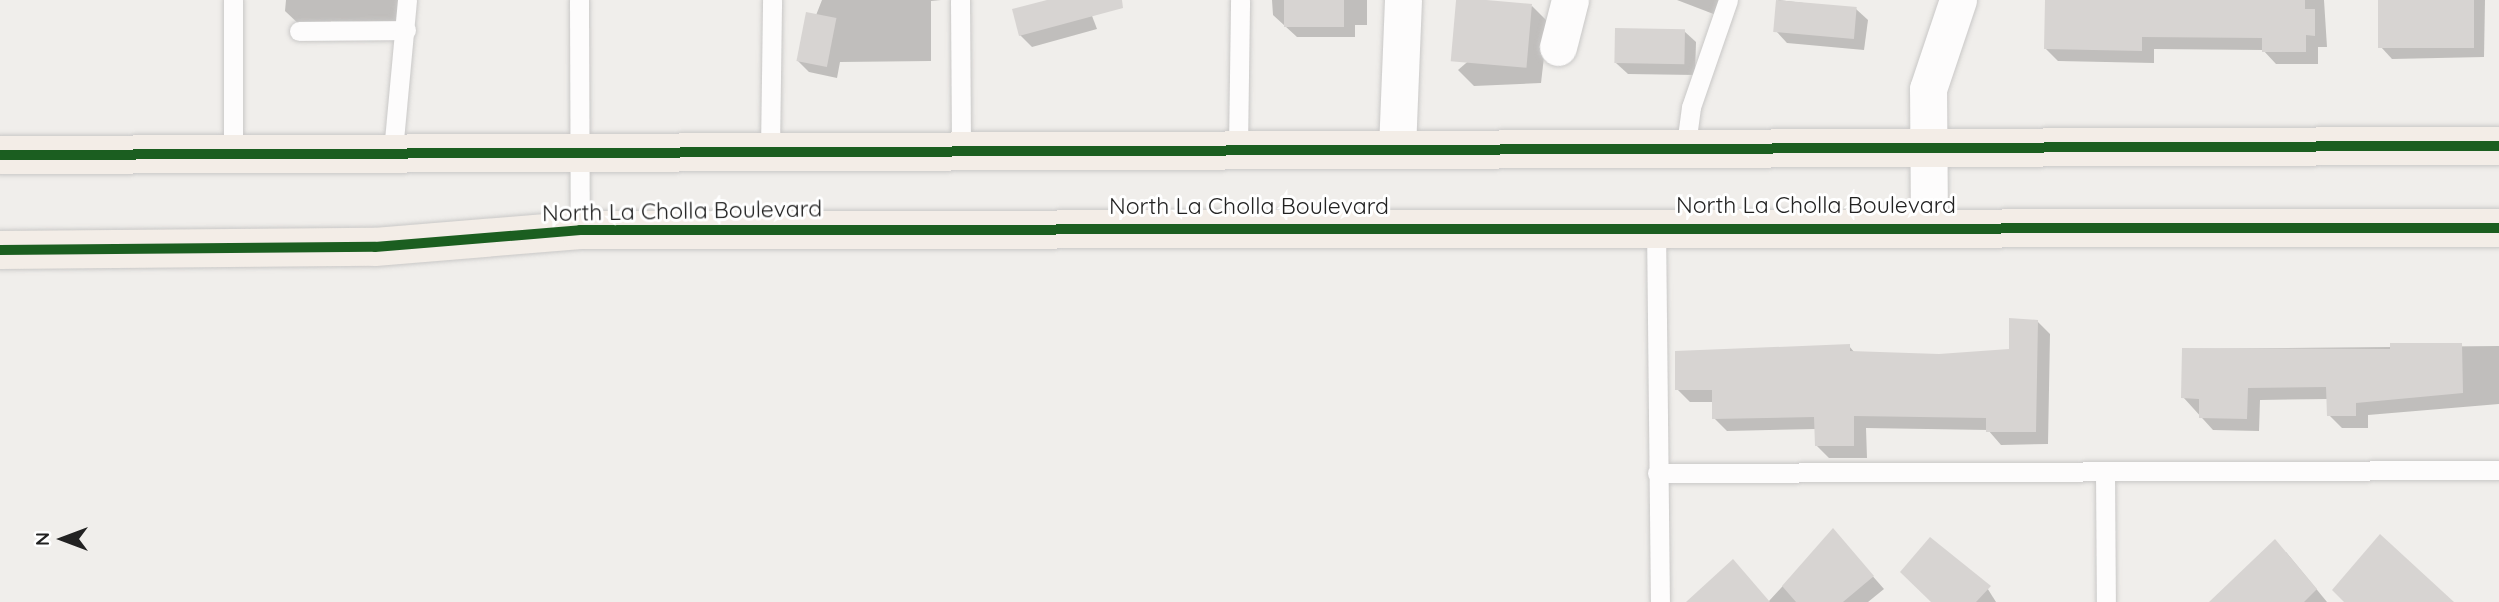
<!DOCTYPE html>
<html>
<head>
<meta charset="utf-8">
<style>
  body { margin:0 }
  #map { position:relative; width:2499px; height:602px; overflow:hidden; background:#f0eeeb; font-family:Quicksand,sans-serif }
  div>[style] { position:absolute }
  .shadow>* { inset:0; background:#0003 }
  .building>* { inset:0; background:#d7d4d2; transform-origin:0 0 }
  .roads { filter:drop-shadow(0 0 2px #c9c8c7) drop-shadow(0 0 2px #c9c8c7) }
  .lane>* { height:19px; margin:-9.5px; padding:0 9.5px; transform-origin:9.5px; border-radius:9.5px; background:#fdfcfc }
  .street>* { height:37px; margin:-18.5px; padding:0 18.5px; transform-origin:18.5px; border-radius:18.5px; background:#fdfcfc }
  .primary>* { height:38px; margin:-19px; padding:0 19px; transform-origin:19px; border-radius:19px; background:#f3ede7 }
  .cycleway>* { height:10px; margin:-5px; padding:0 5px; transform-origin:5px; border-radius:5px; background:#1b5e20 }
  span { translate:-50% -50%; white-space:nowrap; text-align:center; line-height:1.15; -webkit-text-stroke:6px #fff; paint-order:stroke }
  .street-label { font-size:23px; color:#222 }
  .north { position:absolute; left:28px; top:504px; width:70px; height:70px; -webkit-text-stroke:5px #fff; paint-order:stroke; rotate:270deg; font-size:19px; font-weight:700; line-height:28px; text-align:center; color:#222 }
  .north::after { content:''; display:block; margin:auto; width:24px; height:32px; background:#222; clip-path:polygon(50% 0,100% 100%,50% 72%,0 100%) }
</style>
</head>
<body>
<div id="map">
  <div class="shadow">
    <i style="clip-path:polygon(286px 0,402px 0,402px 23px,331px 21px,331px 28px,302px 27px,285px 11px)"></i>
    <i style="clip-path:polygon(822px 0,941px 0,931px 1px,931px 61px,840px 62px,837px 78px,809px 72px,798px 61px)"></i>
    <i style="clip-path:polygon(1054px 0,1086px 0,1097px 29px,1032px 47px,1020px 35px)"></i>
    <i style="clip-path:polygon(1272px 0,1367px 0,1367px 25px,1355px 25px,1355px 37px,1297px 37px,1273px 15px)"></i>
    <i style="clip-path:polygon(1677px 0,1725px 0,1724px 18px)"></i>
    <i style="clip-path:polygon(1778px 0,1856px 9px,1868px 20px,1864px 50px,1787px 43px,1776px 31px)"></i>
    <i style="clip-path:polygon(2046px 0,2324px 0,2327px 47px,2318px 47px,2318px 64px,2276px 64px,2263px 50px,2154px 49px,2154px 63px,2058px 61px,2045px 48px)"></i>
    <i style="clip-path:polygon(2380px 0,2485px 0,2484px 57px,2392px 59px,2381px 47px)"></i>
    <i style="clip-path:polygon(1532px 6px,1548px 22px,1541px 83px,1474px 86px,1458px 70px)"></i>
    <i style="clip-path:polygon(1684px 31px,1696px 42px,1695px 75px,1628px 74px,1616px 63px)"></i>
    <i style="clip-path:polygon(2037px 321px,2050px 334px,2048px 444px,2001px 445px,1988px 430px,1866px 428px,1867px 458px,1829px 458px,1816px 445px,1816px 429px,1727px 431px,1714px 418px,1714px 402px,1690px 402px,1677px 389px,1849px 346px,1855px 353px,1939px 355px,2010px 351px)"></i>
    <i style="clip-path:polygon(2499px 346px,2499px 404px,2368px 415px,2368px 428px,2342px 428px,2329px 415px,2328px 399px,2260px 400px,2259px 431px,2213px 430px,2183px 397px,2184px 349px)"></i>
    <i style="clip-path:polygon(1833px 531px,1884px 589px,1868px 602px,1706px 602px,1769px 601px)"></i>
    <i style="clip-path:polygon(2286px 552px,2327px 602px,2233px 602px)"></i>
    <i style="clip-path:polygon(1984px 583px,1996px 602px,1933px 602px)"></i>
  </div>
  <div class="building">
    <i style="clip-path:polygon(1047px 0,1122px 0,1123px 8px,1019px 36px,1012px 9px)"></i>
    <i style="left:1284px;top:0;width:60px;height:27px"></i>
    <i style="left:1776px;top:0;width:81px;height:32px;rotate:5deg"></i>
    <i style="clip-path:polygon(2045px 0,2305px 0,2305px 9px,2315px 9px,2315px 36px,2306px 35px,2306px 52px,2262px 52px,2262px 38px,2142px 37px,2142px 51px,2044px 49px)"></i>
    <i style="left:2378px;top:0;width:96px;height:48px"></i>
    <i style="left:1532px;top:4px;width:64px;height:76px;rotate:95deg"></i>
    <i style="left:806px;top:12px;width:31px;height:50px;rotate:11deg"></i>
    <i style="left:1615px;top:28px;width:70px;height:35px;rotate:1deg"></i>
    <i style="clip-path:polygon(2009px 318px,2038px 320px,2036px 432px,1986px 432px,1986px 418px,1854px 416px,1854px 446px,1815px 446px,1814px 417px,1712px 419px,1712px 390px,1675px 390px,1675px 351px,1850px 344px,1850px 351px,1939px 354px,2009px 349px)"></i>
    <i style="clip-path:polygon(2390px 343px,2462px 343px,2463px 393px,2356px 403px,2356px 416px,2327px 416px,2326px 387px,2248px 388px,2247px 419px,2199px 418px,2199px 399px,2181px 398px,2182px 348px,2390px 349px)"></i>
    <i style="clip-path:polygon(1833px 528px,1874px 576px,1843px 602px,1796px 602px,1782px 586px)"></i>
    <i style="clip-path:polygon(2380px 534px,2454px 602px,2344px 602px,2332px 590px)"></i>
    <i style="clip-path:polygon(1930px 537px,1991px 586px,1976px 602px,1931px 602px,1900px 572px)"></i>
    <i style="clip-path:polygon(2275px 539px,2317px 589px,2304px 602px,2209px 602px)"></i>
    <i style="clip-path:polygon(1733px 559px,1770px 602px,1686px 602px)"></i>
  </div>
  <div class="roads">
    <div class="lane">
      <i style="left:579px;top:0;width:230px;rotate:89.8deg"></i>
      <i style="left:960px;top:0;width:148px;rotate:89.6deg"></i>
      <i style="left:299px;top:31px;width:107px;rotate:-0.5deg"></i>
      <i style="left:1238px;top:148px;width:148px;rotate:-89.2deg"></i>
      <i style="left:770px;top:149px;width:149px;rotate:-89.2deg"></i>
      <i style="left:393px;top:151px;width:152px;rotate:-84.7deg"></i>
      <i style="left:1685px;top:152px;width:45px;rotate:-82.4deg"></i>
      <i style="left:1691px;top:107px;width:113px;rotate:-70.9deg"></i>
      <i style="left:233px;top:153px;width:153px;rotate:-90deg"></i>
      <i style="left:1656px;top:225px;width:377px;rotate:89.4deg"></i>
      <i style="left:2105px;top:471px;width:131px;rotate:89.6deg"></i>
      <i style="left:1657px;top:473px;width:842px;rotate:-0.2deg"></i>
    </div>
    <div class="street">
      <i style="left:1558px;top:47px;width:49px;rotate:-75.7deg"></i>
      <i style="left:1397px;top:149px;width:149px;rotate:-87.7deg"></i>
      <i style="left:1929px;top:226px;width:137px;rotate:-90.4deg"></i>
      <i style="left:1928px;top:89px;width:94px;rotate:-71.4deg"></i>
    </div>
    <div class="primary">
      <i style="left:0;top:155px;width:2499px;rotate:-0.21deg"></i>
      <i style="left:0;top:250px;width:375px;rotate:-0.5deg"></i>
      <i style="left:375px;top:247px;width:206px;rotate:-4.7deg"></i>
      <i style="left:580px;top:230px;width:1919px;rotate:-0.06deg"></i>
    </div>
  </div>
  <div class="cycleway">
    <i style="left:0;top:155px;width:2499px;rotate:-0.21deg"></i>
    <i style="left:0;top:250px;width:375px;rotate:-0.5deg"></i>
    <i style="left:375px;top:247px;width:206px;rotate:-4.7deg"></i>
    <i style="left:580px;top:230px;width:1919px;rotate:-0.06deg"></i>
  </div>
  <div class="street-label">
    <span style="left:1816px;top:205px">North La Cholla Boulevard</span>
    <span style="left:1249px;top:206px">North La Cholla Boulevard</span>
    <span style="left:682px;top:211px;rotate:-1deg">North La Cholla Boulevard</span>
  </div>
  <div class="north">N</div>
</div>
</body>
</html>
